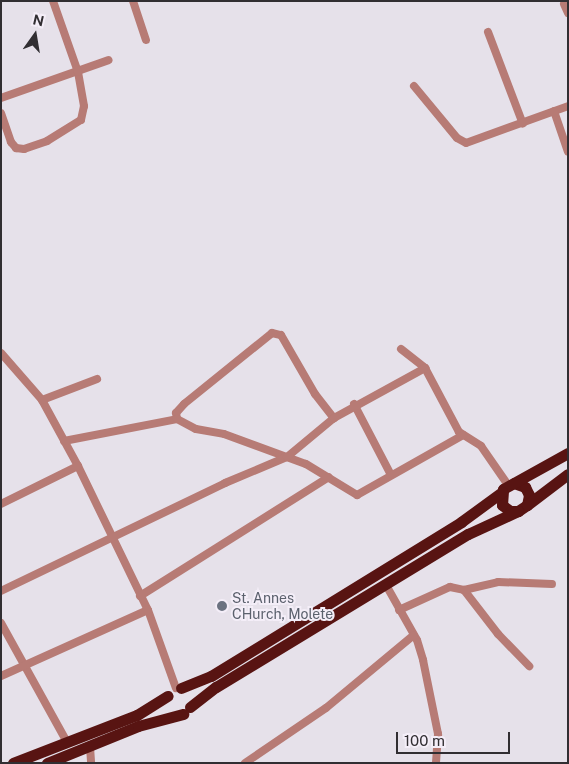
<!DOCTYPE html>
<html>
<head>
<meta charset="utf-8">
<style>
  body { margin:0 }
  #map { position:relative; width:569px; height:764px; overflow:hidden; background:#e6e1ea; font-family:"Public Sans",sans-serif }
  div>[style] { position:absolute }
  .minor>* { height:8px; margin:-4px; padding:0 4px; transform-origin:4px; border-radius:4px; background:#b77b75 }
  .highway>* { height:11px; margin:-5.5px; padding:0 5.5px; transform-origin:5.5px; border-radius:5.5px; background:#581412 }
  .dots>* { width:14px; height:14px; translate:-50% -50%; box-sizing:border-box; border:2px solid #f4eef8; border-radius:50% }
  span { translate:-50% -50%; white-space:nowrap; text-align:center; line-height:1.15; -webkit-text-stroke:4px #f4eef8; paint-order:stroke }
  .worship-label { font-size:14px; color:#5b616d }
  .left { translate:0 -50%; text-align:left }
  .frame { position:absolute; inset:0; border:2px solid #312e32; pointer-events:none }
  .north { position:absolute; left:10px; top:10px; width:50px; height:50px; -webkit-text-stroke:4px #f4eef8; paint-order:stroke; rotate:13deg; font-size:14px; font-weight:700; line-height:20px; text-align:center; color:#312e32 }
  .north::after { content:''; display:block; margin:auto; width:18px; height:22px; background:#312e32; clip-path:polygon(50% 0,100% 100%,50% 72%,0 100%) }
  .scale { position:absolute; left:396px; top:732px; width:114px; height:22px; box-sizing:border-box; border:2px solid #312e32; border-top:0; padding-left:6px; font-size:15px; line-height:18px; white-space:nowrap; color:#312e32; -webkit-text-stroke:4px #f4eef8; paint-order:stroke }
</style>
</head>
<body>
<div id="map">
  <div class="minor">
    <i style="left:133px;top:1px;width:41px;rotate:71.6deg"></i>
    <i style="left:564px;top:4px;width:10px;rotate:66deg"></i>
    <i style="left:488px;top:32px;width:98px;rotate:69.2deg"></i>
    <i style="left:414px;top:86px;width:67px;rotate:50.4deg"></i>
    <i style="left:457px;top:138px;width:10px;rotate:29deg"></i>
    <i style="left:466px;top:143px;width:109px;rotate:-19.9deg"></i>
    <i style="left:1px;top:98px;width:114px;rotate:-19.4deg"></i>
    <i style="left:554px;top:111px;width:43px;rotate:71.1deg"></i>
    <i style="left:1px;top:113px;width:31px;rotate:71deg"></i>
    <i style="left:11px;top:142px;width:8px;rotate:50deg"></i>
    <i style="left:16px;top:148px;width:8px;rotate:7deg"></i>
    <i style="left:24px;top:149px;width:24px;rotate:-19deg"></i>
    <i style="left:47px;top:141px;width:40px;rotate:-32deg"></i>
    <i style="left:81px;top:120px;width:14px;rotate:-78deg"></i>
    <i style="left:84px;top:106px;width:35px;rotate:-100deg"></i>
    <i style="left:78px;top:72px;width:75px;rotate:-109.4deg"></i>
    <i style="left:401px;top:349px;width:31px;rotate:38deg"></i>
    <i style="left:425px;top:368px;width:72px;rotate:62deg"></i>
    <i style="left:459px;top:432px;width:26px;rotate:32deg"></i>
    <i style="left:481px;top:446px;width:47px;rotate:55.3deg"></i>
    <i style="left:1px;top:353px;width:62px;rotate:48.9deg"></i>
    <i style="left:42px;top:400px;width:75px;rotate:61.4deg"></i>
    <i style="left:78px;top:466px;width:160px;rotate:64.1deg"></i>
    <i style="left:148px;top:610px;width:83px;rotate:70.3deg"></i>
    <i style="left:42px;top:400px;width:59px;rotate:-20.9deg"></i>
    <i style="left:354px;top:404px;width:80px;rotate:62.5deg"></i>
    <i style="left:177px;top:419px;width:6px;rotate:-99deg"></i>
    <i style="left:176px;top:413px;width:12px;rotate:-48deg"></i>
    <i style="left:184px;top:404px;width:113px;rotate:-38.9deg"></i>
    <i style="left:272px;top:333px;width:9px;rotate:13deg"></i>
    <i style="left:281px;top:335px;width:68px;rotate:60deg"></i>
    <i style="left:315px;top:394px;width:31px;rotate:52deg"></i>
    <i style="left:64px;top:441px;width:115px;rotate:-11deg"></i>
    <i style="left:177px;top:419px;width:21px;rotate:28deg"></i>
    <i style="left:196px;top:429px;width:28px;rotate:10deg"></i>
    <i style="left:224px;top:434px;width:87px;rotate:20.1deg"></i>
    <i style="left:306px;top:464px;width:60px;rotate:31.3deg"></i>
    <i style="left:357px;top:495px;width:122px;rotate:-29.5deg"></i>
    <i style="left:1px;top:504px;width:86px;rotate:-26.3deg"></i>
    <i style="left:386px;top:585px;width:63px;rotate:60.6deg"></i>
    <i style="left:417px;top:640px;width:21px;rotate:73deg"></i>
    <i style="left:423px;top:660px;width:76px;rotate:78.5deg"></i>
    <i style="left:438px;top:734px;width:29px;rotate:94deg"></i>
    <i style="left:464px;top:590px;width:56px;rotate:52.3deg"></i>
    <i style="left:498px;top:634px;width:45px;rotate:45.9deg"></i>
    <i style="left:1px;top:591px;width:249px;rotate:-25.7deg"></i>
    <i style="left:225px;top:483px;width:67px;rotate:-22.8deg"></i>
    <i style="left:287px;top:457px;width:61px;rotate:-39.7deg"></i>
    <i style="left:334px;top:418px;width:104px;rotate:-28.8deg"></i>
    <i style="left:140px;top:596px;width:223px;rotate:-32.2deg"></i>
    <i style="left:399px;top:610px;width:56px;rotate:-24.3deg"></i>
    <i style="left:450px;top:587px;width:14px;rotate:12deg"></i>
    <i style="left:464px;top:590px;width:35px;rotate:-13deg"></i>
    <i style="left:498px;top:582px;width:54px;rotate:2.1deg"></i>
    <i style="left:1px;top:623px;width:136px;rotate:61deg"></i>
    <i style="left:1px;top:676px;width:161px;rotate:-24.2deg"></i>
    <i style="left:90px;top:747px;width:16px;rotate:86deg"></i>
    <i style="left:245px;top:763px;width:98px;rotate:-34.2deg"></i>
    <i style="left:326px;top:708px;width:114px;rotate:-39.7deg"></i>
  </div>
  <div class="highway">
    <i style="left:514px;top:483px;width:12px;rotate:20deg"></i>
    <i style="left:525px;top:487px;width:9px;rotate:63deg"></i>
    <i style="left:529px;top:495px;width:10px;rotate:101deg"></i>
    <i style="left:527px;top:505px;width:11px;rotate:146deg"></i>
    <i style="left:518px;top:511px;width:8px;rotate:180deg"></i>
    <i style="left:510px;top:511px;width:10px;rotate:-143deg"></i>
    <i style="left:502px;top:505px;width:16px;rotate:-86deg"></i>
    <i style="left:503px;top:489px;width:74px;rotate:-29deg"></i>
    <i style="left:527px;top:505px;width:51px;rotate:-37.1deg"></i>
    <i style="left:181px;top:688px;width:32px;rotate:-22deg"></i>
    <i style="left:211px;top:676px;width:294px;rotate:-31.6deg"></i>
    <i style="left:461px;top:522px;width:51px;rotate:-36.2deg"></i>
    <i style="left:190px;top:707px;width:33px;rotate:-38deg"></i>
    <i style="left:216px;top:687px;width:295px;rotate:-31.3deg"></i>
    <i style="left:468px;top:534px;width:55px;rotate:-24.7deg"></i>
    <i style="left:13px;top:763px;width:133px;rotate:-21.2deg"></i>
    <i style="left:137px;top:715px;width:36px;rotate:-32deg"></i>
    <i style="left:47px;top:763px;width:98px;rotate:-22.1deg"></i>
    <i style="left:138px;top:726px;width:47px;rotate:-14.9deg"></i>
  </div>
  <div class="dots">
    <i style="left:222px;top:606px;background:#6b7280"></i>
  </div>
  <div class="worship-label">
    <span class="left" style="left:232px;top:606px">St. Annes<br>CHurch, Molete</span>
  </div>
  <div class="frame"></div>
  <div class="north">N</div>
  <div class="scale">100 m</div>
</div>
</body>
</html>
